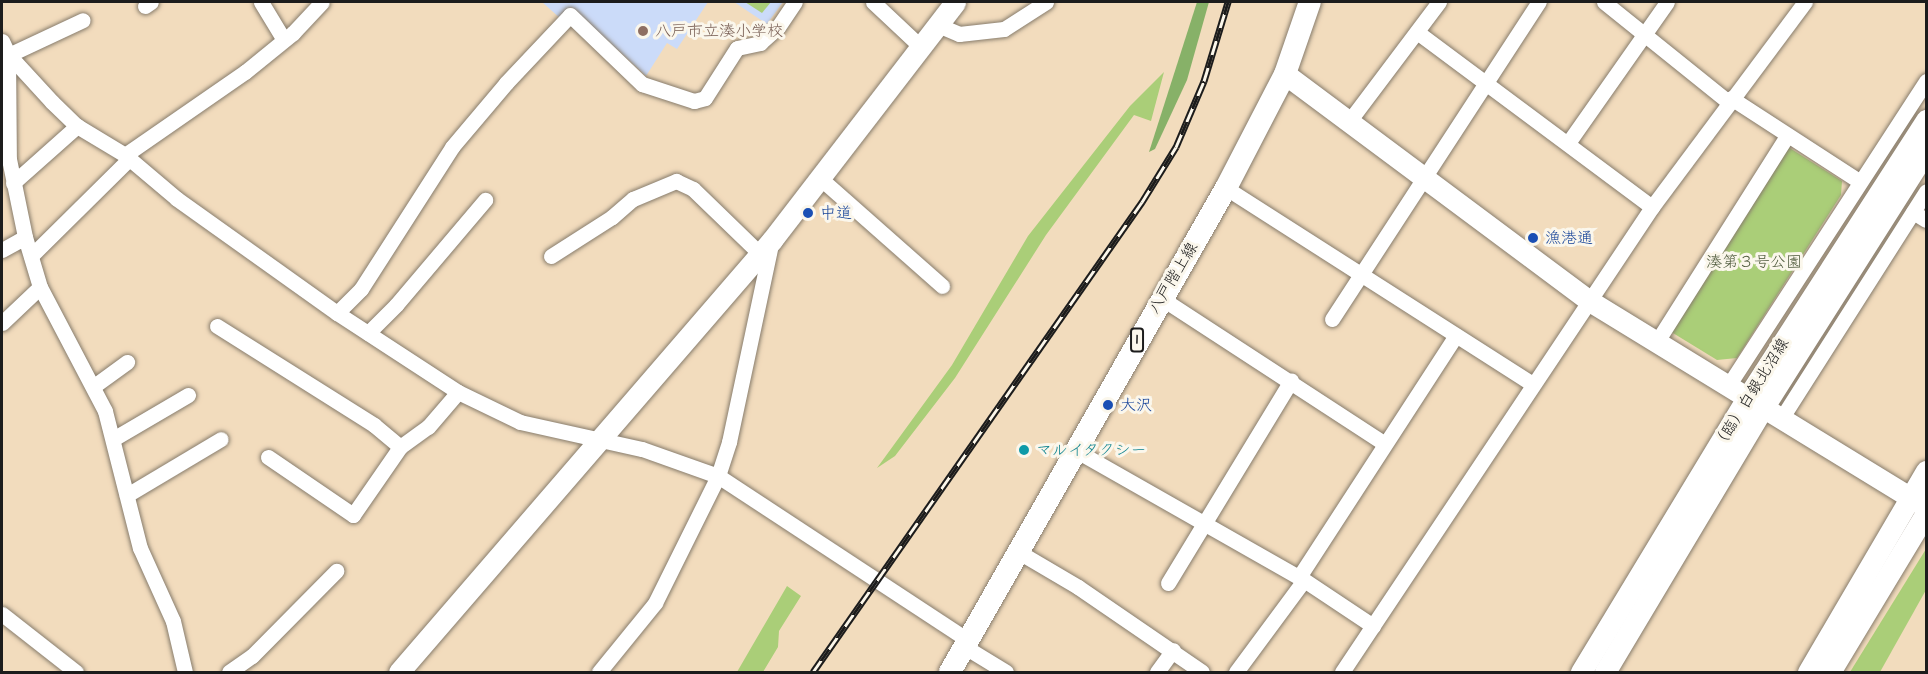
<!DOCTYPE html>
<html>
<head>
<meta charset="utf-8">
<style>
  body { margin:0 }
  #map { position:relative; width:1928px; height:674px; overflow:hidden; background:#f2dcbd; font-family:"Architects Daughter","Klee One",sans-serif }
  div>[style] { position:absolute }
  .built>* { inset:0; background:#cbdbf9 }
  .green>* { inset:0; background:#aace78 }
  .forest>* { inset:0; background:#87b168 }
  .roads { filter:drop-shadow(0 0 2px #877c6c) drop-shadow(0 0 2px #877c6c) }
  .street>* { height:15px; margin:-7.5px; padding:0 7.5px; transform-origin:7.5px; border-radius:7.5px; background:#fff }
  .secondary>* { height:21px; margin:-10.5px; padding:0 10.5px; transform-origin:10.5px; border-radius:10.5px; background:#fff }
  .primary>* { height:22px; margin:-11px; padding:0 11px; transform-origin:11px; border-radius:11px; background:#fff }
  .rail>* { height:7px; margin-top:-3.5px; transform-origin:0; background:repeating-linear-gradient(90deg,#fbf7ec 0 14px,#1c1c1c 0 28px); box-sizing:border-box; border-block:2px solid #1c1c1c }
  .dots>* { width:16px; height:16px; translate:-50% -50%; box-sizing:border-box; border:3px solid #fbf7ec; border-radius:50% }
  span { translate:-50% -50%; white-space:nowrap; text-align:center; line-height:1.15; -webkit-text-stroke:6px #fbf7ec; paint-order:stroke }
  .shield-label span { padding:2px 4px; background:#fbf7ec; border:2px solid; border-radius:4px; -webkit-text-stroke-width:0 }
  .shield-label { font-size:15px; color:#1c1c1c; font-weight:700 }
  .education-label { font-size:16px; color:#785e54 }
  .left { translate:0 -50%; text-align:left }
  .transit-label { font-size:16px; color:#164399 }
  .park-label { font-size:16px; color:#4e5a3c }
  .street-label { font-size:16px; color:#1c1c1c }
  .culture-label { font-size:16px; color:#0d838f }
  .frame { position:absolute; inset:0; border:3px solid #1c1c1c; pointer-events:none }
</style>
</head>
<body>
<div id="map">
  <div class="built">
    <i style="clip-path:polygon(542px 2px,708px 2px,677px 49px,667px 43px,646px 76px,571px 7px,561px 19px)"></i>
    <i style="clip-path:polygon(734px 2px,783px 2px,767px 24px)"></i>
  </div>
  <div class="green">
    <i style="clip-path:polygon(745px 2px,771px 2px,762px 13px)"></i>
    <i style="clip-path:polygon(1164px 72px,1151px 121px,1134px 115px,1046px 235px,955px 378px,895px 456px,877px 468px,952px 365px,1028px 236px,1130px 106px)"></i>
    <i style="clip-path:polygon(1785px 145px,1842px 181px,1841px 195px,1737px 358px,1717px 360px,1668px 330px)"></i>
    <i style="clip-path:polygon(1926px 549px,1926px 590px,1880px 672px,1850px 672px)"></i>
    <i style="clip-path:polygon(787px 586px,801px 596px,779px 631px,778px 647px,763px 672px,737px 672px)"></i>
  </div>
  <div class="forest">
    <i style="clip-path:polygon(1197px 2px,1209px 2px,1187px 80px,1155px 149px,1149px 152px)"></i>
  </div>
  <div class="roads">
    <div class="street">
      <i style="left:261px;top:2px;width:44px;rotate:58.8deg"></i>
      <i style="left:873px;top:2px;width:67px;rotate:43.2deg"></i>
      <i style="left:1604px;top:2px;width:158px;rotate:38.8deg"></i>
      <i style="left:145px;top:6px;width:7px;rotate:-34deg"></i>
      <i style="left:938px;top:25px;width:23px;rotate:23deg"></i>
      <i style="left:959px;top:34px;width:45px;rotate:-6.3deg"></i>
      <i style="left:1004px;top:29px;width:50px;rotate:-32.7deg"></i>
      <i style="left:1417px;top:32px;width:293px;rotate:36.7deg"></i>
      <i style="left:2px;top:41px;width:14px;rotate:65deg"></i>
      <i style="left:8px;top:54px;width:65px;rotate:47.5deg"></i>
      <i style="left:52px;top:102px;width:35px;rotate:44deg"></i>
      <i style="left:77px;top:126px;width:56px;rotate:31.1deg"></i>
      <i style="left:125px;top:155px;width:146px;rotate:-34.7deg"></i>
      <i style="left:245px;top:72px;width:62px;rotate:-39.1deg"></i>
      <i style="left:293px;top:33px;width:42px;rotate:-46.9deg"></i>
      <i style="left:8px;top:54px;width:105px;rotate:89.5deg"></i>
      <i style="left:9px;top:159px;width:80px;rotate:78.4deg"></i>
      <i style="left:25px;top:237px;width:52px;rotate:73.3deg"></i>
      <i style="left:40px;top:287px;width:140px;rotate:62.3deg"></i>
      <i style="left:105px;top:411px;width:141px;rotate:75.7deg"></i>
      <i style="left:140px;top:548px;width:80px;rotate:65.7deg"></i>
      <i style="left:173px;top:621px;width:52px;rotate:76.8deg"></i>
      <i style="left:2px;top:58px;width:89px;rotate:-25.1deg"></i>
      <i style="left:1731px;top:98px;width:153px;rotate:33deg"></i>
      <i style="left:1350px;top:120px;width:148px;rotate:-53deg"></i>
      <i style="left:1568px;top:143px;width:172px;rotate:-54.9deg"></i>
      <i style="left:125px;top:155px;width:68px;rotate:40.2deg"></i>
      <i style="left:177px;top:199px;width:196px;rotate:35.5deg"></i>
      <i style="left:337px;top:313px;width:145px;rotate:33.1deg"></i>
      <i style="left:458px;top:392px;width:69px;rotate:25.8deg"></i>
      <i style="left:520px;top:422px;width:125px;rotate:12.5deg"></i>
      <i style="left:642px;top:449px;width:81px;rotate:19.6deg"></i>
      <i style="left:718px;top:476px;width:299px;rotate:33.3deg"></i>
      <i style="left:820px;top:178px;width:163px;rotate:41.5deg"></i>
      <i style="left:13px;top:183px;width:86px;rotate:-41.7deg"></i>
      <i style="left:1226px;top:188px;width:364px;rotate:32.6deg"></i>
      <i style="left:1913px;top:212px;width:15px;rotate:32deg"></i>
      <i style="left:2px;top:250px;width:26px;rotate:-29deg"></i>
      <i style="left:31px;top:256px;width:139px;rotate:-44.7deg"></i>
      <i style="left:551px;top:256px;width:72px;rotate:-32.6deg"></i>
      <i style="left:612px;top:217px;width:28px;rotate:-41deg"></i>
      <i style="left:633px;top:199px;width:47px;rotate:-22.7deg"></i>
      <i style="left:676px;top:181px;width:19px;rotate:25deg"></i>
      <i style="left:693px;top:189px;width:93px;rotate:44.1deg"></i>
      <i style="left:1161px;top:298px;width:267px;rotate:33.1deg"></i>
      <i style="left:337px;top:313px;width:34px;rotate:-45deg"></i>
      <i style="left:361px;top:289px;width:169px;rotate:-57.3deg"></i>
      <i style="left:452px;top:147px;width:84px;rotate:-49.8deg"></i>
      <i style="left:506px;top:83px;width:93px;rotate:-46.7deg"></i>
      <i style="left:570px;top:15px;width:100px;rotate:43.8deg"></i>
      <i style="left:642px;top:84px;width:55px;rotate:18.1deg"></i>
      <i style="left:694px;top:101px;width:11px;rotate:-15deg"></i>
      <i style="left:705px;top:98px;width:59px;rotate:-57.4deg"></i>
      <i style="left:737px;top:48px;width:24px;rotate:-12deg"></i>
      <i style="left:760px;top:43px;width:24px;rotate:-42deg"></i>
      <i style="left:778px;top:27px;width:30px;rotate:-56deg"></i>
      <i style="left:1332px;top:319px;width:379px;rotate:-56.9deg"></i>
      <i style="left:2px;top:323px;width:52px;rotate:-43.5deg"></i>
      <i style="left:217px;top:326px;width:186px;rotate:32.2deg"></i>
      <i style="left:374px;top:425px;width:34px;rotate:40deg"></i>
      <i style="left:368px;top:333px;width:40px;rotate:-45deg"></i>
      <i style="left:396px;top:305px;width:138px;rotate:-49.7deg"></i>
      <i style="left:1656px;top:343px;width:245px;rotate:-57.7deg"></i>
      <i style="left:94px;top:386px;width:41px;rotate:-36deg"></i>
      <i style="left:1728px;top:386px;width:364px;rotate:-57deg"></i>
      <i style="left:1781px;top:419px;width:270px;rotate:-57.5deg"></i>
      <i style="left:113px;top:439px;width:87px;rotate:-30.4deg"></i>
      <i style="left:1075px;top:450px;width:263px;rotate:29.6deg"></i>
      <i style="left:1304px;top:580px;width:83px;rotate:33.7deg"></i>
      <i style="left:268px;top:457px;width:103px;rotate:34.3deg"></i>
      <i style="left:353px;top:515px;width:83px;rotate:-55.3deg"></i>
      <i style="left:400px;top:447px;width:34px;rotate:-36deg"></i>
      <i style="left:428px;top:427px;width:46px;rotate:-49.4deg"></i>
      <i style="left:127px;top:495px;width:109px;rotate:-30.8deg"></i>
      <i style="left:1017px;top:551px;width:71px;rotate:30.5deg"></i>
      <i style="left:1078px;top:587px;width:150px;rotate:34.4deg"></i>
      <i style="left:1299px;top:577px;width:288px;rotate:-57deg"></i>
      <i style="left:1168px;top:583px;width:237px;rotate:-58.7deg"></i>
      <i style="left:2px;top:614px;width:94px;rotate:38.1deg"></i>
      <i style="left:965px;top:647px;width:48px;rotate:31.4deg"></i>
      <i style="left:229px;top:672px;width:28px;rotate:-35deg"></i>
      <i style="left:252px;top:656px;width:120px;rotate:-45.3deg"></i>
      <i style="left:599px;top:672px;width:89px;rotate:-50.9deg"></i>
      <i style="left:655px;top:603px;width:142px;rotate:-63.6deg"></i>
      <i style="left:718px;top:476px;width:36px;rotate:-72deg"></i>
      <i style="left:729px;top:442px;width:207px;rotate:-78deg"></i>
      <i style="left:1157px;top:672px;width:27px;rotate:-54deg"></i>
      <i style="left:1236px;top:672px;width:114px;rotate:-53.5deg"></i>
      <i style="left:1342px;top:672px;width:559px;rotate:-56.31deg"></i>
      <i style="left:1652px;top:207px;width:256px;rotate:-53.3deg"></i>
    </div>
    <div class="secondary">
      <i style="left:1285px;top:74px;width:378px;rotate:36.7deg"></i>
      <i style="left:1588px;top:300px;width:396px;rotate:31.5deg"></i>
      <i style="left:399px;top:672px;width:571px;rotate:-49.19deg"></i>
      <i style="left:772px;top:240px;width:300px;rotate:-52.4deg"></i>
      <i style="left:1581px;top:672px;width:320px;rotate:-58.8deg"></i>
      <i style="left:1747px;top:398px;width:331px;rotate:-57.2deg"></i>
      <i style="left:1605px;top:672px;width:308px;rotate:-59.1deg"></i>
      <i style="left:1763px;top:408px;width:304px;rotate:-57.6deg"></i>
      <i style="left:1808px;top:672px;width:233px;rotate:-59.6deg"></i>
      <i style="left:1830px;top:672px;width:186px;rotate:-58.9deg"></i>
    </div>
    <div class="primary">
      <i style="left:950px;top:672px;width:557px;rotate:-60.31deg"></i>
      <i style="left:1226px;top:188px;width:128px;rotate:-62.6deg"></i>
      <i style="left:1285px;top:74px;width:76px;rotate:-70.9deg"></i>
    </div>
  </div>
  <div class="rail">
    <i style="left:813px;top:672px;width:574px;rotate:-55.01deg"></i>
    <i style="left:1142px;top:202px;width:65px;rotate:-58.3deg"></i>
    <i style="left:1176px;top:147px;width:72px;rotate:-67deg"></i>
    <i style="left:1204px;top:81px;width:83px;rotate:-73.1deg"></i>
  </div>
  <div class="dots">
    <i style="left:643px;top:31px;background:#8d6e63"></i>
    <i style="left:808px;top:213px;background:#1a4fb4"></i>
    <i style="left:1533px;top:238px;background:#1a4fb4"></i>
    <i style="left:1108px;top:405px;background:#1a4fb4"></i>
    <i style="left:1024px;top:450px;background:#0f9aa8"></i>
  </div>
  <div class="shield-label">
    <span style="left:1137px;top:340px">1</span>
  </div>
  <div class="education-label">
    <span class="left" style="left:655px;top:31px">八戸市立湊小学校</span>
  </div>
  <div class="transit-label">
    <span class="left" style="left:820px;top:213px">中道</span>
    <span class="left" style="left:1545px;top:238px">漁港通</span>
    <span class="left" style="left:1120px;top:405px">大沢</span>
  </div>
  <div class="park-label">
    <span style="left:1754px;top:262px">湊第３号公園</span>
  </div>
  <div class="street-label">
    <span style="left:1173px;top:278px;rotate:-59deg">八戸階上線</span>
    <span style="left:1751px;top:394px;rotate:-58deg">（臨）白銀北沼線</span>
  </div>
  <div class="culture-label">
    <span class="left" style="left:1036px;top:450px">マルイタクシー</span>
  </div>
  <div class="frame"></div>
</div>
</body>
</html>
